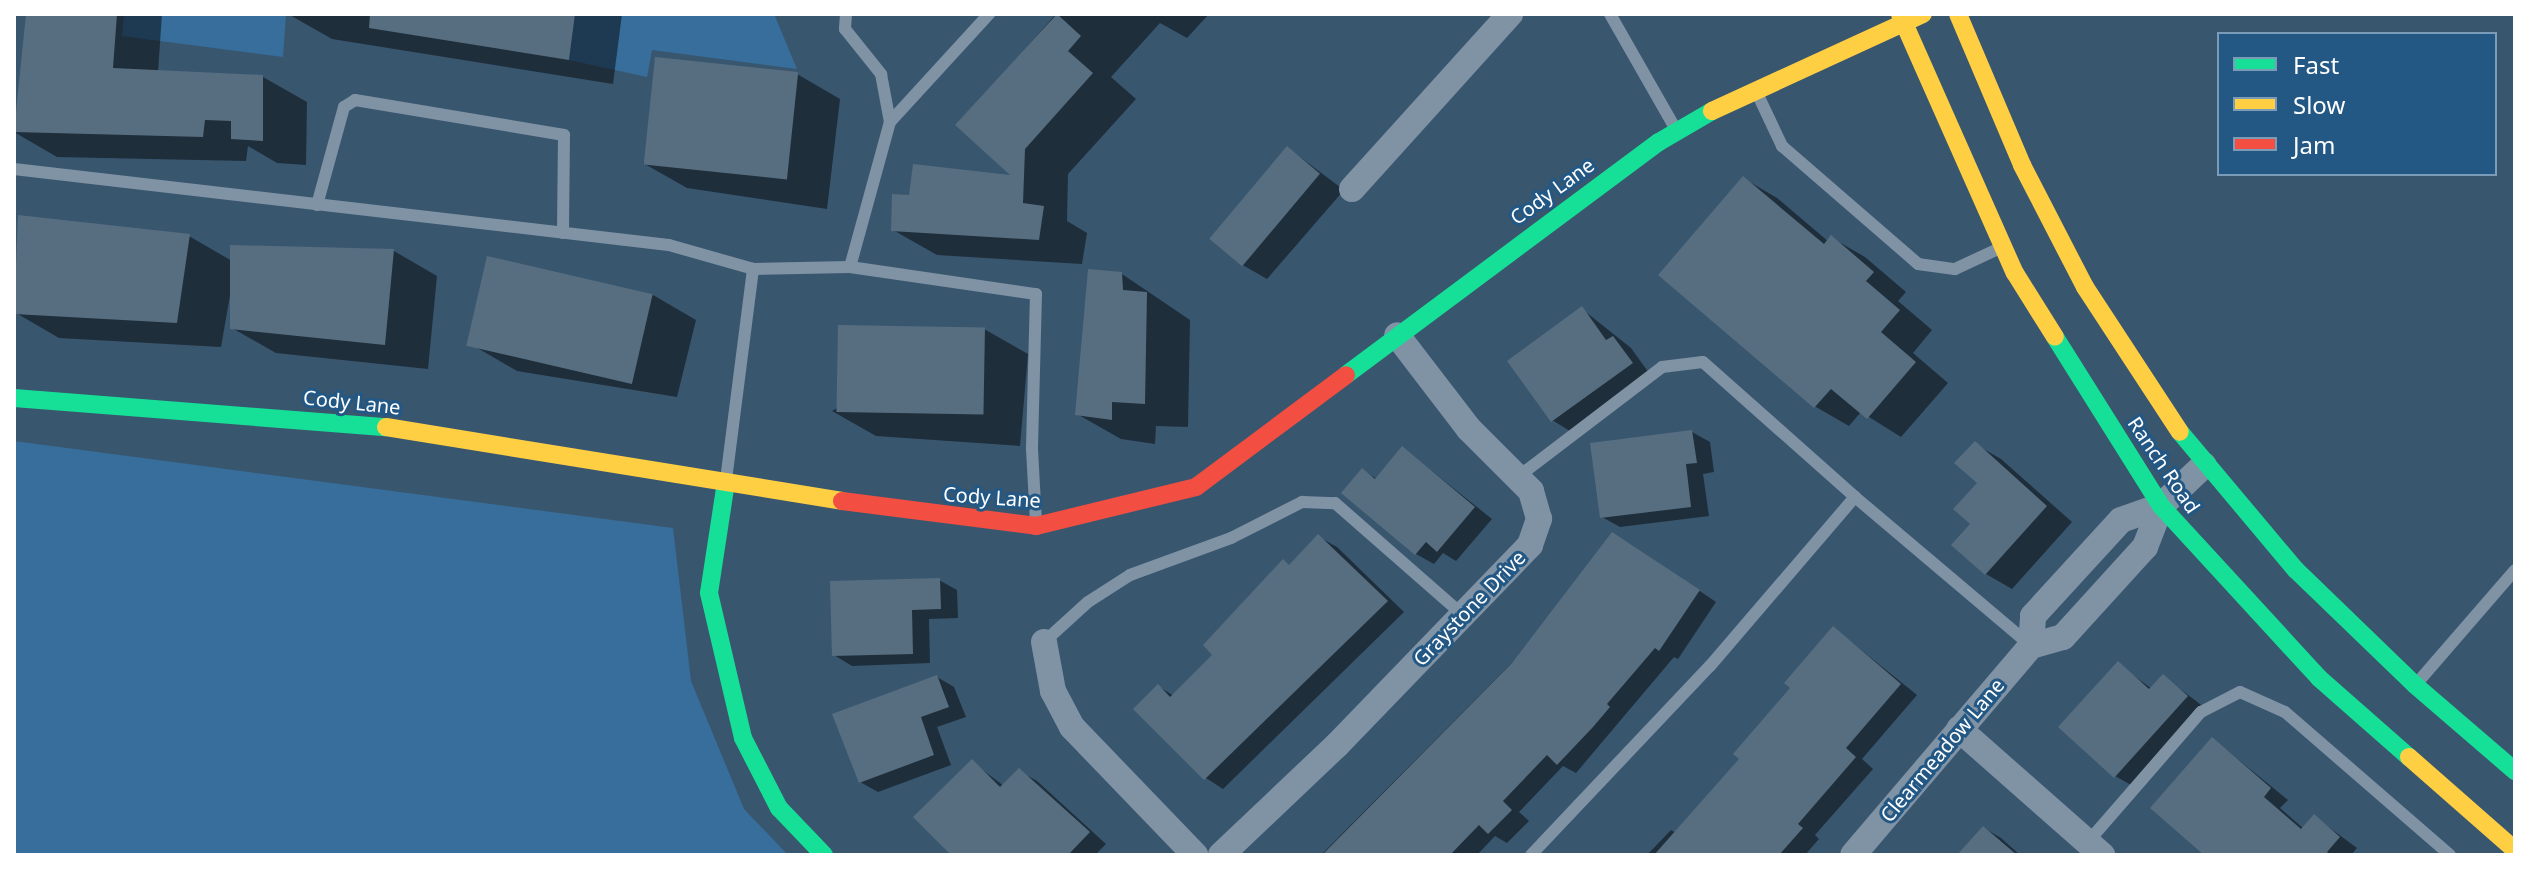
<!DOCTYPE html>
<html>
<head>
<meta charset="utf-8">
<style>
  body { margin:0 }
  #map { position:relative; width:2529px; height:869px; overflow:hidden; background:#39566f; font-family:"Noto Sans",sans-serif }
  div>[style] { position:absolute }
  .green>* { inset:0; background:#376e9b }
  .shadow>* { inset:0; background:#0007 }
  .building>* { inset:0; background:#576e81; transform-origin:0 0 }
  .lane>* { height:12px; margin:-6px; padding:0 6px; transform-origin:6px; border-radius:6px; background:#8093a5 }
  .street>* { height:26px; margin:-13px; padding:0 13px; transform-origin:13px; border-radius:13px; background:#8093a5 }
  .fast>* { height:18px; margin:-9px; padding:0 9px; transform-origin:9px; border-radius:9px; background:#16e098 }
  .slow>* { height:18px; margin:-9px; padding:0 9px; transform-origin:9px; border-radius:9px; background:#ffcf43 }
  .jam>* { height:18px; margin:-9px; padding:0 9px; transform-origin:9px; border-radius:9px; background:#f24e42 }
  span { translate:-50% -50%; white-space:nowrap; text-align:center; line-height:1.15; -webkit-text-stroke:6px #235885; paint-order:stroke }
  .street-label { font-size:20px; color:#fff }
  .frame { position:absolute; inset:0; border:16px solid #fff; pointer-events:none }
  .legend { position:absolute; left:2217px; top:32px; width:280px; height:144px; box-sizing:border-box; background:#235885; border:2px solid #7b9bb6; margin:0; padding:10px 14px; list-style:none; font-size:24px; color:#fff }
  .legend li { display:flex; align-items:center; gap:16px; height:40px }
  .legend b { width:40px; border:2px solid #7b9bb6 }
</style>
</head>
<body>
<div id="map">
  <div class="green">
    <i style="clip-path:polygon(124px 14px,286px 14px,283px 57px,122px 36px)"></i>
    <i style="clip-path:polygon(575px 14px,774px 14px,797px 69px,652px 50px,647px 77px,569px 60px)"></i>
    <i style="clip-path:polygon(14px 441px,673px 528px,691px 681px,744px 809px,788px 855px,14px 855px)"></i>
  </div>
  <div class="shadow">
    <i style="clip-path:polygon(29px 14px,162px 14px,158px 72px,263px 77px,307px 102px,306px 165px,277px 163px,248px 146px,246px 161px,57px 157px,14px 132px)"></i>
    <i style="clip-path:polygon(288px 14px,622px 14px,613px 84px,332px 39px)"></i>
    <i style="clip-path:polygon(1056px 14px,1209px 14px,1187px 38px,1160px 23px,1111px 77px,1136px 99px,1068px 174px,1067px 221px,1087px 233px,1082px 264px,937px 255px,893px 230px,910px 198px,1016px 177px,958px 125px)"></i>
    <i style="clip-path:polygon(797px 74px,840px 99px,827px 209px,687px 188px,643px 163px)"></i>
    <i style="clip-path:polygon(1288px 148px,1344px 190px,1267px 279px,1241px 264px)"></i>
    <i style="clip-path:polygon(1743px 178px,1777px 198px,1829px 242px,1832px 238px,1865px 257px,1906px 292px,1898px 301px,1932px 330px,1913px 353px,1948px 383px,1901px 437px,1861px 412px,1849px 426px,1816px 407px,1661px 275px)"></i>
    <i style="clip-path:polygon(189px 236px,232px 261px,394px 251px,437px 276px,428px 369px,276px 353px,232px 328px,232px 284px,221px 347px,59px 338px,16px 313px)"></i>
    <i style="clip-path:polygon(489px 259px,653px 295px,696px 320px,677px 397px,517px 371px,474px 346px)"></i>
    <i style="clip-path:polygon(1122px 274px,1190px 320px,1188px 427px,1156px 426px,1155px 444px,1121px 439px,1077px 414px)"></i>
    <i style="clip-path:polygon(1582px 309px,1631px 348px,1649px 373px,1570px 431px,1552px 420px)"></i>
    <i style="clip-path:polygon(984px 329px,1028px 354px,1020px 446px,876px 436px,832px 411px)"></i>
    <i style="clip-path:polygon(1692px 432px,1710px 442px,1714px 472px,1703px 474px,1709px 516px,1620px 527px,1602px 517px)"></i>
    <i style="clip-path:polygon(1975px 444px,2001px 459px,2072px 522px,2012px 589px,1986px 574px,1973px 524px,1979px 483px)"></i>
    <i style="clip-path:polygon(1403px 448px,1492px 519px,1456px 561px,1443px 553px,1434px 564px,1416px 554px,1362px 470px,1377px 479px)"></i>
    <i style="clip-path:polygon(1319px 537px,1337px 547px,1404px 612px,1223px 789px,1206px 778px,1158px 686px,1174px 696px,1215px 655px,1284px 562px,1290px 566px)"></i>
    <i style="clip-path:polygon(1630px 544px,1716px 602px,1678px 659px,1674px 657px,1576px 773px,1563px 766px,1519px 812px,1529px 821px,1507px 843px,1495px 836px,1477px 855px,1321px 855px)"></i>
    <i style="clip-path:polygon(939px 580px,957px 590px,958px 618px,929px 619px,930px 663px,852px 666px,834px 655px)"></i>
    <i style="clip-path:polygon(1834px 628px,1917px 695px,1862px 759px,1873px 769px,1815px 835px,1819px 839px,1805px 855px,1647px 855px,1671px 830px,1676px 833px,1742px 759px)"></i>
    <i style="clip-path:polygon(2118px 664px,2152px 689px,2163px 676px,2204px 707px,2133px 786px,2115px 776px)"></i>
    <i style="clip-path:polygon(937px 677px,954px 687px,966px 717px,937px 727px,951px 765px,878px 792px,860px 782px)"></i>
    <i style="clip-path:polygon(2213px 739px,2288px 800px,2280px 808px,2304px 829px,2315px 817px,2357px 848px,2351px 855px,2208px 855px)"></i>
    <i style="clip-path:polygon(972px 762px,1004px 786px,1019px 771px,1037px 781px,1106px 844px,1095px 855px,955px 855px)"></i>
    <i style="clip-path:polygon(1984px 828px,2001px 838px,2020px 855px,1960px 855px)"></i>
  </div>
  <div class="building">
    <i style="clip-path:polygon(26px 14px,117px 14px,113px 68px,263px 75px,263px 141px,231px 139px,231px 121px,205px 120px,203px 137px,14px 132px)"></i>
    <i style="clip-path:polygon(370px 14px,575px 14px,569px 60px,369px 28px)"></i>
    <i style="clip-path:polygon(1057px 14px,1081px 36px,1068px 51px,1093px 73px,1025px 149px,1023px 203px,1044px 206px,1039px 240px,891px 231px,892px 194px,909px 195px,913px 164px,1010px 175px,955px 125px)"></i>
    <i style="left:655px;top:57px;width:144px;height:108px;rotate:6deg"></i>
    <i style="left:1287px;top:146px;width:43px;height:121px;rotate:40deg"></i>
    <i style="clip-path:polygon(1743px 176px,1824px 244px,1831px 235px,1874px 272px,1866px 281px,1900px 310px,1881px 332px,1916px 362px,1867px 419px,1831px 389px,1814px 408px,1658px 275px)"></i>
    <i style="clip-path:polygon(18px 215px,190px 234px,177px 323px,14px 314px)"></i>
    <i style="clip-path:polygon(230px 245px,394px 249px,385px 345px,230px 329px)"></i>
    <i style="left:487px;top:256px;width:170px;height:92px;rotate:13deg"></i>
    <i style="clip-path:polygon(1088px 269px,1122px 272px,1123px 290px,1147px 292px,1145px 404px,1112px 402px,1112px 420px,1075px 415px)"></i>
    <i style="clip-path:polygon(1582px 306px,1606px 340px,1613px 336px,1633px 363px,1551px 422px,1507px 361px)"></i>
    <i style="left:838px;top:325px;width:147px;height:87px;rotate:1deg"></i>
    <i style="clip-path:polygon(1692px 430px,1697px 463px,1686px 464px,1691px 507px,1600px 518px,1590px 443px)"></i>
    <i style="clip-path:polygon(1975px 441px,2047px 506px,1985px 575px,1951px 545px,1970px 524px,1953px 509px,1977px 483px,1954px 463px)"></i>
    <i style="clip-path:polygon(1402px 446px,1475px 507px,1437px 552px,1426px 542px,1415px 555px,1341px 493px,1362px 468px,1375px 479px)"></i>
    <i style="clip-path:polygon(1612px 532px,1700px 590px,1659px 651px,1655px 648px,1607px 704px,1610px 707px,1593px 727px,1557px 765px,1547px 755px,1503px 801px,1512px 810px,1488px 834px,1479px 825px,1450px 855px,1322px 855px,1512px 663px)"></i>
    <i style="clip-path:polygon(1318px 534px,1388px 601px,1204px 780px,1133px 709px,1158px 684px,1170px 697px,1212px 655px,1203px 645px,1283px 559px,1289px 565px)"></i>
    <i style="clip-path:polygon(940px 578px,941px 609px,912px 610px,913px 654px,832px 656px,830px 581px)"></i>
    <i style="clip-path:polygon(1833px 626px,1901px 684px,1846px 748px,1856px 757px,1798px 824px,1803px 828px,1779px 855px,1654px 855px,1739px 759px,1733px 754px,1790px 688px,1784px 683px)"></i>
    <i style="clip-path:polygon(2118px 661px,2149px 689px,2163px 674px,2188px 696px,2114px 778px,2058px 727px)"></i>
    <i style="clip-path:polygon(937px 675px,949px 707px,921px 717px,934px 755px,859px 783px,832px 714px)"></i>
    <i style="clip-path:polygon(2212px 737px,2271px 788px,2264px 797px,2301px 829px,2314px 814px,2340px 837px,2327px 852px,2331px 855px,2204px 855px,2150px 808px)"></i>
    <i style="clip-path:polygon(972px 759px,1000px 787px,1019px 768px,1090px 832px,1068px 855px,951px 855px,913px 817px)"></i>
    <i style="clip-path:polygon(1983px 826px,2017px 855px,1957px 855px)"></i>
  </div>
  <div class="lane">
    <i style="left:846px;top:14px;width:15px;rotate:94deg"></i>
    <i style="left:845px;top:29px;width:58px;rotate:51.3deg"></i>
    <i style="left:881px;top:74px;width:49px;rotate:79.4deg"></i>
    <i style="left:1610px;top:14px;width:131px;rotate:60.3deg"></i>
    <i style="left:1757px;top:93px;width:59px;rotate:64.7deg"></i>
    <i style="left:1782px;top:146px;width:180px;rotate:40.9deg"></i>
    <i style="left:1918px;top:264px;width:37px;rotate:8deg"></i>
    <i style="left:1955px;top:269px;width:50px;rotate:-25deg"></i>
    <i style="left:14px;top:169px;width:659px;rotate:6.62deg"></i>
    <i style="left:669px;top:245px;width:87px;rotate:15.9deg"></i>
    <i style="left:753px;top:269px;width:97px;rotate:-1.2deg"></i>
    <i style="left:850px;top:267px;width:188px;rotate:8.3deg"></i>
    <i style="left:1036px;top:294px;width:155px;rotate:91.5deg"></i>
    <i style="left:1032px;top:449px;width:73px;rotate:86.9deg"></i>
    <i style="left:317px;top:205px;width:102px;rotate:-74.6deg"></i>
    <i style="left:344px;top:107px;width:13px;rotate:-32deg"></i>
    <i style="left:355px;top:100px;width:212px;rotate:9.5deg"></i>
    <i style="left:564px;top:135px;width:98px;rotate:90.6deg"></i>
    <i style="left:850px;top:267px;width:150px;rotate:-74.6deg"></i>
    <i style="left:890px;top:122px;width:147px;rotate:-47.5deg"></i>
    <i style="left:1519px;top:476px;width:180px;rotate:-37.3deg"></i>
    <i style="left:1662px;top:367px;width:41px;rotate:-7deg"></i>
    <i style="left:1703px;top:362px;width:203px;rotate:41.6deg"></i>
    <i style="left:726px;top:480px;width:213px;rotate:-82.7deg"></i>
    <i style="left:1044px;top:642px;width:59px;rotate:-42.3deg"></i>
    <i style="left:1088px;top:602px;width:50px;rotate:-32.7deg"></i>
    <i style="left:1130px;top:575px;width:108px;rotate:-20.1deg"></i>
    <i style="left:1231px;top:538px;width:80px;rotate:-26.9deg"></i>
    <i style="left:1302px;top:502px;width:33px;rotate:2deg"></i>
    <i style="left:1335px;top:503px;width:170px;rotate:41.2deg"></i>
    <i style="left:2418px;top:682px;width:148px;rotate:-49.1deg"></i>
    <i style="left:2087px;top:843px;width:174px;rotate:-49deg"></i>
    <i style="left:2201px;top:712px;width:44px;rotate:-27.1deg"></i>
    <i style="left:2240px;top:692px;width:49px;rotate:24deg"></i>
    <i style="left:2285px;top:712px;width:218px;rotate:40.9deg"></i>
    <i style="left:1531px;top:855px;width:260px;rotate:-46.6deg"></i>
    <i style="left:1710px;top:666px;width:223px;rotate:-49.4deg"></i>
    <i style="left:1855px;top:497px;width:229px;rotate:40.2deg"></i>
  </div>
  <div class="street">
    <i style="left:1352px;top:189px;width:236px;rotate:-47.9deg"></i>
    <i style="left:1044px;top:642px;width:50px;rotate:79.6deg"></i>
    <i style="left:1053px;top:691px;width:41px;rotate:62.2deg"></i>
    <i style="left:1072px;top:727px;width:178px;rotate:46.1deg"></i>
    <i style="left:2031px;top:646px;width:30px;rotate:-86deg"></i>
    <i style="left:2033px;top:616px;width:130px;rotate:-47.5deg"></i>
    <i style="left:2121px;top:520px;width:42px;rotate:-19.3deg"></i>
    <i style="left:2161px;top:506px;width:59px;rotate:-43.6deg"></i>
    <i style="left:1959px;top:729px;width:191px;rotate:41.4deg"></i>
    <i style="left:1221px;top:855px;width:160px;rotate:-43.5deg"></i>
    <i style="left:1337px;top:745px;width:278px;rotate:-46deg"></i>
    <i style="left:1530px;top:545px;width:28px;rotate:-71deg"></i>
    <i style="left:1539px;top:519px;width:29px;rotate:-106deg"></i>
    <i style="left:1531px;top:491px;width:88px;rotate:-135deg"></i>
    <i style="left:1469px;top:429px;width:118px;rotate:-127.5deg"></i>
    <i style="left:1853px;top:855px;width:275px;rotate:-49.6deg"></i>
    <i style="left:2031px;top:646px;width:33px;rotate:-16deg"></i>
    <i style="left:2063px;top:637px;width:122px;rotate:-47.7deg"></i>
    <i style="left:2145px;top:547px;width:44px;rotate:-68.7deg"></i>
  </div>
  <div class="fast">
    <i style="left:2055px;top:337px;width:199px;rotate:57.9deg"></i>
    <i style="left:2161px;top:506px;width:234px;rotate:47.4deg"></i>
    <i style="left:2319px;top:678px;width:120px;rotate:41.3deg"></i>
    <i style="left:1346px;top:375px;width:390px;rotate:-36.7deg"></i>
    <i style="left:1659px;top:142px;width:61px;rotate:-30.3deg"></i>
    <i style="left:14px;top:398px;width:373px;rotate:4.5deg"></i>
    <i style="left:2180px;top:432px;width:180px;rotate:50deg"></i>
    <i style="left:2296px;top:570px;width:165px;rotate:44deg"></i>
    <i style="left:2415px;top:685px;width:132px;rotate:40.7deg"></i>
    <i style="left:726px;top:482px;width:112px;rotate:98.7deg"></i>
    <i style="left:709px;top:593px;width:149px;rotate:76.8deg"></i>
    <i style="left:743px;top:738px;width:79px;rotate:62.8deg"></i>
    <i style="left:779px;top:808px;width:65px;rotate:46.2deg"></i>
  </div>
  <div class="slow">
    <i style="left:1900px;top:14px;width:283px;rotate:66.1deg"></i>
    <i style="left:2015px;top:273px;width:75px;rotate:58deg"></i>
    <i style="left:1958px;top:14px;width:164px;rotate:67deg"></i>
    <i style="left:2022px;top:165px;width:137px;rotate:62.7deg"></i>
    <i style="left:2085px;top:287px;width:173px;rotate:56.8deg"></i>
    <i style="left:1712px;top:111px;width:232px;rotate:-24.7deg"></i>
    <i style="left:386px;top:427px;width:462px;rotate:9.2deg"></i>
    <i style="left:2409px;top:757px;width:141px;rotate:41.3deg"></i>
  </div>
  <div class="jam">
    <i style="left:842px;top:501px;width:196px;rotate:7.3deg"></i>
    <i style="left:1036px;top:526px;width:165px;rotate:-13.7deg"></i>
    <i style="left:1196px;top:487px;width:187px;rotate:-36.7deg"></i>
  </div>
  <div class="street-label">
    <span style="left:1552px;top:191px;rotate:-36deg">Cody Lane</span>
    <span style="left:352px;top:402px;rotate:6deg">Cody Lane</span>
    <span style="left:2164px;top:465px;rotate:56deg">Ranch Road</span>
    <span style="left:992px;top:497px;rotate:4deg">Cody Lane</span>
    <span style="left:1469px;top:608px;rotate:-46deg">Graystone Drive</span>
    <span style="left:1942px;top:750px;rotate:-50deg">Clearmeadow Lane</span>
  </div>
  <div class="frame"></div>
  <ul class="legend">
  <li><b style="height:10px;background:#16e098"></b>Fast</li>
  <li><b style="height:10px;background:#ffcf43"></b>Slow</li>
  <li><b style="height:10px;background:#f24e42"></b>Jam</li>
  </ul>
</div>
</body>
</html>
